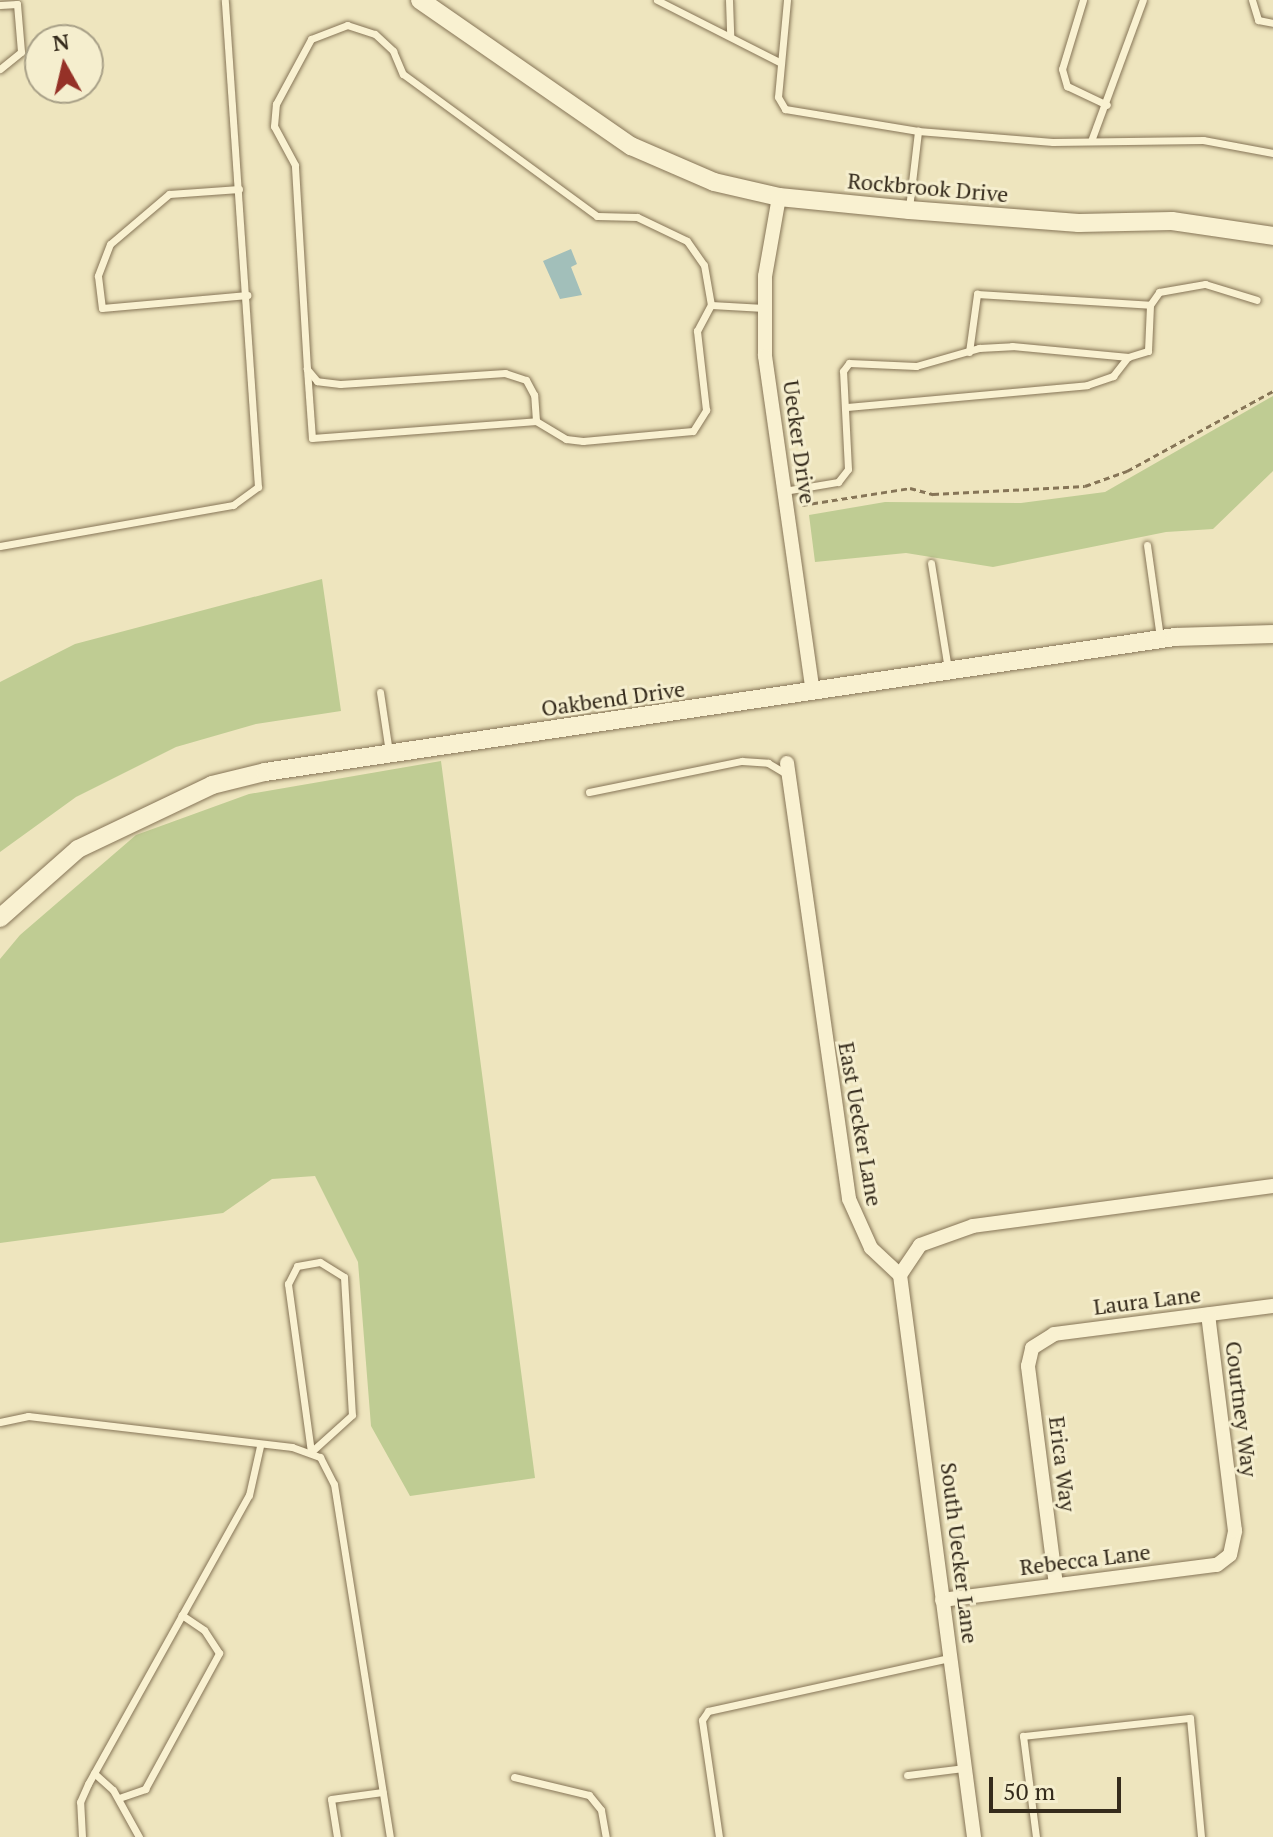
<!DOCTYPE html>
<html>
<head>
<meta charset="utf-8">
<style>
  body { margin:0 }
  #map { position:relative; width:1273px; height:1837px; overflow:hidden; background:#eee5be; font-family:"PT Serif",serif }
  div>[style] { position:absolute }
  .green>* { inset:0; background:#bfcc93 }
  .water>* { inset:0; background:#a2bfba }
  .path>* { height:3px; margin-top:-1.5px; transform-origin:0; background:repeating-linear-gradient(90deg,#867557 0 6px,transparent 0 10px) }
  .roads { filter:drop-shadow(0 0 2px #867557) drop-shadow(0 0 2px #867557) }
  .service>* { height:7px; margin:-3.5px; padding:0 3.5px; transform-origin:3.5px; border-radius:3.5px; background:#f9f1d1 }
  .minor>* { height:14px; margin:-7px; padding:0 7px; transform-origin:7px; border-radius:7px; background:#f9f1d1 }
  .tertiary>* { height:18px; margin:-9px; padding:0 9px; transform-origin:9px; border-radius:9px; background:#f9f1d1 }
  span { translate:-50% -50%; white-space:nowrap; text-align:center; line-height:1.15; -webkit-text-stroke:6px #f5eece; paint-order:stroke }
  .street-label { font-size:22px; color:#352b1c }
  .north { position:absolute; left:24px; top:24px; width:80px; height:80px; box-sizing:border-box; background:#f5eece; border:2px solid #a8a087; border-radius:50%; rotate:352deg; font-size:22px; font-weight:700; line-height:32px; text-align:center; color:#352b1c }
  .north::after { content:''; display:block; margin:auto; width:28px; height:36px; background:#953127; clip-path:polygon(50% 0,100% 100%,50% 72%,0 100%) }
  .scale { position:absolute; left:989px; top:1777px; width:132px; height:36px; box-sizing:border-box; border:4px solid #352b1c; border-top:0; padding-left:10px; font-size:24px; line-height:28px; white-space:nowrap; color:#352b1c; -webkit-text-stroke:6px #f5eece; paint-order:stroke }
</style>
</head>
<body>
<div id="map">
  <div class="green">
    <i style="clip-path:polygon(1273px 396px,1273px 471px,1213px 529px,1166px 532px,993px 567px,906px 553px,815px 562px,809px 515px,885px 502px,1021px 503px,1105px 492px)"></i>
    <i style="clip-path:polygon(322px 579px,341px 711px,256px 724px,176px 747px,76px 797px,0 852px,0 682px,75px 644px)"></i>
    <i style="clip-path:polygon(441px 761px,535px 1478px,410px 1496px,371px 1426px,358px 1262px,315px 1176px,272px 1179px,223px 1213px,0 1243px,0 959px,20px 935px,136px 835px,249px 794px)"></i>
  </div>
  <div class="water">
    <i style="clip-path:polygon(571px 249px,577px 264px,571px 267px,582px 295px,560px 299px,543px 261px)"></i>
  </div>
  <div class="path">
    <i style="left:802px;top:505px;width:109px;rotate:-8.9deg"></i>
    <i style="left:910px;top:488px;width:24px;rotate:15deg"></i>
    <i style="left:933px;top:494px;width:152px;rotate:-3deg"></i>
    <i style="left:1085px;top:486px;width:45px;rotate:-19.7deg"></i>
    <i style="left:1127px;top:471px;width:166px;rotate:-28.7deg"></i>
  </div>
  <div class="roads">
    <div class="service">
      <i style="left:657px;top:0;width:139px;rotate:26.9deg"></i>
      <i style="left:729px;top:0;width:36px;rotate:88deg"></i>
      <i style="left:787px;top:0;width:97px;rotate:95.3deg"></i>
      <i style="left:778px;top:97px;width:14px;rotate:60deg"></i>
      <i style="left:785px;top:109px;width:135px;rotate:9.4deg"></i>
      <i style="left:1083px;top:0;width:72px;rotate:106.9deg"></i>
      <i style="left:1062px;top:69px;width:18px;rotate:74deg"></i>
      <i style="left:1067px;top:86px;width:44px;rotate:25.4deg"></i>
      <i style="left:1252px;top:0;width:21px;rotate:73deg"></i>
      <i style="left:1258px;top:20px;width:15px;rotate:11deg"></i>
      <i style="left:0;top:5px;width:17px;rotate:-3deg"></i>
      <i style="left:17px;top:4px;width:48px;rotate:85.2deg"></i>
      <i style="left:21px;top:52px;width:27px;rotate:141deg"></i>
      <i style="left:1091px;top:141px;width:150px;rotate:-69.8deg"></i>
      <i style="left:239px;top:189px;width:70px;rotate:175.9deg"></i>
      <i style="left:169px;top:194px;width:77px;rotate:139.7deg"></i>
      <i style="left:110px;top:244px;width:34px;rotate:111deg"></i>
      <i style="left:98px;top:276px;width:32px;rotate:83deg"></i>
      <i style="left:102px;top:308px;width:146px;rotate:-5.1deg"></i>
      <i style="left:909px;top:208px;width:78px;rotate:-83.3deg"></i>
      <i style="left:918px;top:131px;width:135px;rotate:4.7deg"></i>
      <i style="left:1053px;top:142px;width:150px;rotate:-0.8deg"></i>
      <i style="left:1203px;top:140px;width:71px;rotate:10.5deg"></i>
      <i style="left:969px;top:352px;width:59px;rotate:-82.1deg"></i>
      <i style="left:977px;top:294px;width:173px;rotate:3.6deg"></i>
      <i style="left:307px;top:369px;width:69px;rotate:85.9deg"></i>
      <i style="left:312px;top:438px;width:225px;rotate:-4.3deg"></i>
      <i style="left:536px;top:421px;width:35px;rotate:31deg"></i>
      <i style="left:566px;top:439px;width:17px;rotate:7deg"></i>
      <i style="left:583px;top:441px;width:110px;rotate:-5.2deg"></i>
      <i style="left:693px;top:431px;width:25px;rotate:-58deg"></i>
      <i style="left:706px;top:410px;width:80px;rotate:-96.5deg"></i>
      <i style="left:697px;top:331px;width:30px;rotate:-62deg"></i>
      <i style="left:847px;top:407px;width:241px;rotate:-5.2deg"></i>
      <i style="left:1087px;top:385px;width:28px;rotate:-19deg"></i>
      <i style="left:1113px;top:376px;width:24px;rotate:-52deg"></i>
      <i style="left:536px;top:421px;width:26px;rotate:-94deg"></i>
      <i style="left:534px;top:395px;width:17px;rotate:-118deg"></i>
      <i style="left:526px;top:380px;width:22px;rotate:-162deg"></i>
      <i style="left:505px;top:373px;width:165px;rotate:176.2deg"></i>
      <i style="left:340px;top:384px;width:23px;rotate:-173deg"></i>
      <i style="left:317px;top:381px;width:16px;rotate:-130deg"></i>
      <i style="left:307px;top:369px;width:204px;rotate:-93.4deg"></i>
      <i style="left:295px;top:165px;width:44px;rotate:-118.3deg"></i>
      <i style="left:274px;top:126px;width:22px;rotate:-85deg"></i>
      <i style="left:276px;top:104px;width:74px;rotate:-61.7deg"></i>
      <i style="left:311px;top:39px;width:39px;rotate:-21deg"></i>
      <i style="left:347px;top:25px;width:29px;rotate:18deg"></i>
      <i style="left:375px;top:34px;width:25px;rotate:43deg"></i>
      <i style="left:393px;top:51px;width:25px;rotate:67deg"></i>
      <i style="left:403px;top:74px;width:240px;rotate:36.2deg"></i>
      <i style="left:597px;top:216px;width:40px;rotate:1.4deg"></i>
      <i style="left:637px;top:217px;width:55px;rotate:25.6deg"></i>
      <i style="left:687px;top:241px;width:29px;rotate:55deg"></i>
      <i style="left:704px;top:265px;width:41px;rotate:80.1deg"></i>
      <i style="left:711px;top:305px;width:53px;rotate:3.2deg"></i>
      <i style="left:784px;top:491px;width:55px;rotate:-9.5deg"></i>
      <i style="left:838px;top:482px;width:16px;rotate:-52deg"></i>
      <i style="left:848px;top:469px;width:98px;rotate:-92.9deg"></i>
      <i style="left:843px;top:371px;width:10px;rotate:-53deg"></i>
      <i style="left:849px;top:363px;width:67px;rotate:2.6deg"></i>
      <i style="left:916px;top:366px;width:66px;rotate:-15.9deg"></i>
      <i style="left:979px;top:348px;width:33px;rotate:-3deg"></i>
      <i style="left:1012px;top:346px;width:117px;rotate:5.4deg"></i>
      <i style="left:1128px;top:357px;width:21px;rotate:-17deg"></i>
      <i style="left:1148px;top:351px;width:46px;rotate:-87.5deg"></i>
      <i style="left:1150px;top:305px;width:16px;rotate:-55deg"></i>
      <i style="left:1159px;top:292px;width:47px;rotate:-9.9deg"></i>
      <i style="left:1205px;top:284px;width:54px;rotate:17.1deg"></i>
      <i style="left:1147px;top:545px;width:93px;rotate:82deg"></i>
      <i style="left:0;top:546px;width:237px;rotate:-10deg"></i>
      <i style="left:233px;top:505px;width:31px;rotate:-36deg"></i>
      <i style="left:258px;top:487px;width:488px;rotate:-93.9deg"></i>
      <i style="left:931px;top:563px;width:107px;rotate:80.9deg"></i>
      <i style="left:380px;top:692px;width:61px;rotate:81.5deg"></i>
      <i style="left:589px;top:792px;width:156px;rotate:-11.5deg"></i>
      <i style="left:742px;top:761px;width:26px;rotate:4deg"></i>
      <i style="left:768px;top:763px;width:23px;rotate:31deg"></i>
      <i style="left:320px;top:1262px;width:28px;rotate:32deg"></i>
      <i style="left:344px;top:1277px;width:138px;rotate:86.7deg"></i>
      <i style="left:352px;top:1415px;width:55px;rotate:137.9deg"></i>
      <i style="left:311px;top:1452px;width:170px;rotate:-97.8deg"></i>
      <i style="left:288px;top:1284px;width:20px;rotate:-63deg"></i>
      <i style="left:297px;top:1266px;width:23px;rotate:-10deg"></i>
      <i style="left:0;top:1422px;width:29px;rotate:-12deg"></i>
      <i style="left:28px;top:1416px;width:266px;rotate:6.7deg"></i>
      <i style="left:292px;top:1447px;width:30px;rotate:20deg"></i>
      <i style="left:320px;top:1457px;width:30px;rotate:63deg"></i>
      <i style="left:334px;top:1484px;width:357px;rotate:81deg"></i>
      <i style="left:94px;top:1773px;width:25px;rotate:42deg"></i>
      <i style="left:113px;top:1790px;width:54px;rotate:61deg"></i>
      <i style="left:907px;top:1775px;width:57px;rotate:-7deg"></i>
      <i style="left:514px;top:1777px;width:77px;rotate:13.5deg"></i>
      <i style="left:589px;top:1795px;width:19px;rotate:51deg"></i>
      <i style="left:601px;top:1810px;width:27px;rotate:80deg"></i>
      <i style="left:119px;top:1798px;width:28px;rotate:-19deg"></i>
      <i style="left:145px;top:1789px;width:155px;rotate:-61.4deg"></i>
      <i style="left:219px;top:1653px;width:27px;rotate:-123deg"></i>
      <i style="left:204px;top:1630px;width:27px;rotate:-146deg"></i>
      <i style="left:82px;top:1837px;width:35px;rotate:-93deg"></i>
      <i style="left:80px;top:1802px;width:20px;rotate:-66deg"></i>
      <i style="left:88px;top:1784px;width:331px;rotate:-60.9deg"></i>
      <i style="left:249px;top:1495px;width:50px;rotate:-77.3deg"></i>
      <i style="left:337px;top:1837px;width:38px;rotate:-99deg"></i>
      <i style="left:331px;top:1799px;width:52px;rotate:-7.7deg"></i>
      <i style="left:719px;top:1837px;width:118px;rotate:-98.3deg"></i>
      <i style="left:702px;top:1720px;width:11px;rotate:-56deg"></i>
      <i style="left:708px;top:1711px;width:248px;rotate:-12.4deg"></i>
      <i style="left:1036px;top:1837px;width:102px;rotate:-97.3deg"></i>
      <i style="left:1023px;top:1736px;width:168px;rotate:-6.2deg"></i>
      <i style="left:1190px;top:1718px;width:120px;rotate:84.7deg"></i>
    </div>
    <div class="minor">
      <i style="left:779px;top:197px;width:80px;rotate:100deg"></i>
      <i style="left:765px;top:276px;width:80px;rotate:90deg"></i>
      <i style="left:765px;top:356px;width:339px;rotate:81.9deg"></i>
      <i style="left:787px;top:763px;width:440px;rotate:81.9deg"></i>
      <i style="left:849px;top:1199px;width:54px;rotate:65.8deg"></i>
      <i style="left:871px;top:1248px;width:40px;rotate:43deg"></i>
      <i style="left:900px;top:1275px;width:567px;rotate:82.5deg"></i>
      <i style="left:900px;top:1275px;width:36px;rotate:-56deg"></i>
      <i style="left:920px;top:1245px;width:56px;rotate:-19.7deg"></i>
      <i style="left:973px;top:1226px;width:303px;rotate:-7.6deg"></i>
      <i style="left:1056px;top:1585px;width:221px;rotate:-97.3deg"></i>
      <i style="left:1028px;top:1366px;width:18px;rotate:-77deg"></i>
      <i style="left:1032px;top:1348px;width:26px;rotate:-32deg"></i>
      <i style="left:1054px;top:1334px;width:221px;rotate:-7.3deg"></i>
      <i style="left:942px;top:1600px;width:277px;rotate:-7.3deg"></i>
      <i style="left:1217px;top:1565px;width:16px;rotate:-38deg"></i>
      <i style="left:1230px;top:1555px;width:25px;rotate:-78deg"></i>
      <i style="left:1235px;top:1531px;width:218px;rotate:-97.1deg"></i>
    </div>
    <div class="tertiary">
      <i style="left:420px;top:0;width:257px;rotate:34.7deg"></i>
      <i style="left:631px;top:146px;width:90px;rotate:23.4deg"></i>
      <i style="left:714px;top:182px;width:67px;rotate:13deg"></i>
      <i style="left:779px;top:197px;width:131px;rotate:5.7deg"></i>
      <i style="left:909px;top:210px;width:170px;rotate:4.4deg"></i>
      <i style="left:1079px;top:223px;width:93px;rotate:-1.2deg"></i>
      <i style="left:1172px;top:221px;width:102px;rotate:8.4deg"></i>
      <i style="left:0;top:918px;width:104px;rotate:-41.5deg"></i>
      <i style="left:78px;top:849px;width:148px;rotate:-25.5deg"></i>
      <i style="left:212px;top:785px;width:55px;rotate:-13.8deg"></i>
      <i style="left:265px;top:772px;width:920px;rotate:-8.44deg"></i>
      <i style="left:1175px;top:637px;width:98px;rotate:-1.8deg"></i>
    </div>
  </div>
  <div class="street-label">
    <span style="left:928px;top:187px;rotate:5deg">Rockbrook Drive</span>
    <span style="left:800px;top:442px;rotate:82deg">Uecker Drive</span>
    <span style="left:613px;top:698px;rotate:-8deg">Oakbend Drive</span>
    <span style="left:861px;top:1124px;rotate:80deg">East Uecker Lane</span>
    <span style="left:1147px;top:1300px;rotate:-7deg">Laura Lane</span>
    <span style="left:1242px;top:1409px;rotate:83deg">Courtney Way</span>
    <span style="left:1063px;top:1464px;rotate:83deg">Erica Way</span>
    <span style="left:960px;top:1553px;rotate:83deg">South Uecker Lane</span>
    <span style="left:1085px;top:1559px;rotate:-7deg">Rebecca Lane</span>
  </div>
  <div class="north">N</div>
  <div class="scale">50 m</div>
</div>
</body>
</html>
